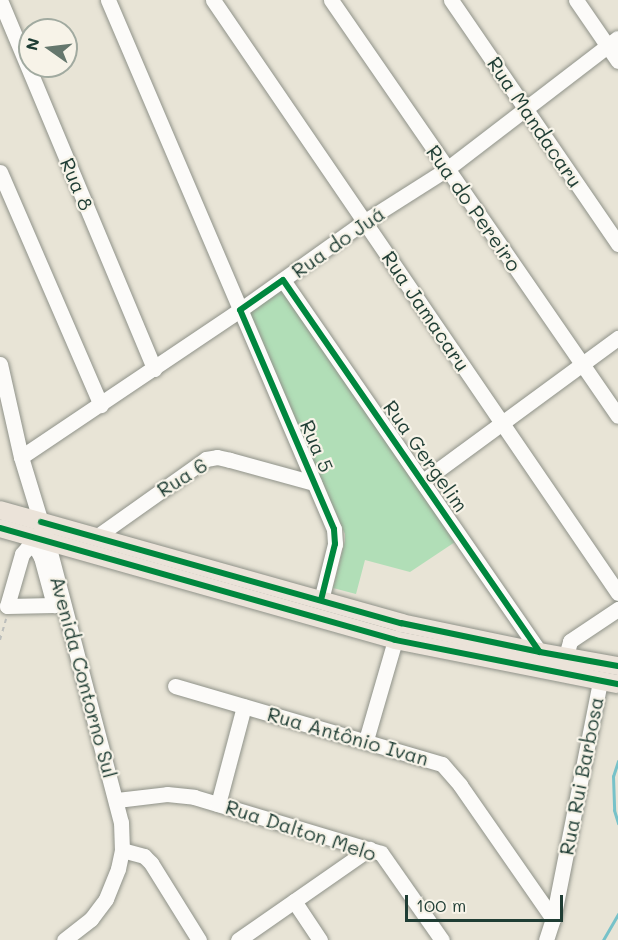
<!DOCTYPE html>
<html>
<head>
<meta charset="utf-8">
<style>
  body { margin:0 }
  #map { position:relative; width:618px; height:940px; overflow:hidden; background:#e8e4d6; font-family:Mali,sans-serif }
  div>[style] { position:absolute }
  .green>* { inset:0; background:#b1deb7 }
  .stream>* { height:3px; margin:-1.5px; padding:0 1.5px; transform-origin:1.5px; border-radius:1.5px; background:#77c2c9 }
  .path>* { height:2px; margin-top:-1px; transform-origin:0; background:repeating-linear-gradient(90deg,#bdbfbc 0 4.5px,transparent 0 9px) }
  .roads { filter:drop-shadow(0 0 2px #8f9289) drop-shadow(0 0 2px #8f9289) }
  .minor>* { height:15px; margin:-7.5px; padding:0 7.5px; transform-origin:7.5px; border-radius:7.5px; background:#fcfbf9 }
  .major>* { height:18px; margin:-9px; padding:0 9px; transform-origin:9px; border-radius:9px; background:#ebe3d9 }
  .cycleway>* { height:6px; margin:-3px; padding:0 3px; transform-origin:3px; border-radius:3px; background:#00873e }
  span { translate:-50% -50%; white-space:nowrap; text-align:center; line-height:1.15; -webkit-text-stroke:4.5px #f7f3e8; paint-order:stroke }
  .street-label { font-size:20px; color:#1f3d34 }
  .north { position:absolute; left:18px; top:18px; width:60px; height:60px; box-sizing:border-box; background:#f7f3e8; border:2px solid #a1aaa0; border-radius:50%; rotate:284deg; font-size:16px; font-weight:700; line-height:24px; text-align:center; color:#1f3d34 }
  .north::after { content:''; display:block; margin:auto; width:21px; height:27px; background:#65776d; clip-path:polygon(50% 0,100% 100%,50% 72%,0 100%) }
  .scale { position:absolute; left:405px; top:895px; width:158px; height:27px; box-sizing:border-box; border:3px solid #1f3d34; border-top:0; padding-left:8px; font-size:18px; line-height:21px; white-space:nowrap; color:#1f3d34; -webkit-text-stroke:4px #f7f3e8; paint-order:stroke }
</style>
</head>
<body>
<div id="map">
  <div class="green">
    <i style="clip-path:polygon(281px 290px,455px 542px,410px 572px,365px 560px,356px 594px,333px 588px,345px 541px,345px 534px,248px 313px)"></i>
  </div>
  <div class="stream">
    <i style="left:618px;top:761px;width:16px;rotate:108deg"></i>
    <i style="left:613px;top:776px;width:34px;rotate:88deg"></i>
    <i style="left:614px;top:810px;width:14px;rotate:73deg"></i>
    <i style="left:603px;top:940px;width:30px;rotate:-60deg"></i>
  </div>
  <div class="path">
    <i style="left:0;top:640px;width:22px;rotate:-74deg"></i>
  </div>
  <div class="roads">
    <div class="minor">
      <i style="left:0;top:0;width:400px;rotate:67.3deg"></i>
      <i style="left:108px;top:0;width:575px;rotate:66.87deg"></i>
      <i style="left:334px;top:529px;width:15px;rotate:86deg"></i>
      <i style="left:335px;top:544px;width:58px;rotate:104deg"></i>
      <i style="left:213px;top:0;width:718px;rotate:55.67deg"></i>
      <i style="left:331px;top:0;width:505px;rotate:55.4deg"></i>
      <i style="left:451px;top:0;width:296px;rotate:55.6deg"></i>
      <i style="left:576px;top:0;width:74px;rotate:55.5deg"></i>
      <i style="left:0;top:172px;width:254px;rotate:66.6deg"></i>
      <i style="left:283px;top:280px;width:452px;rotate:55.4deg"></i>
      <i style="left:0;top:364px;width:95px;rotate:77.3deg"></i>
      <i style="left:21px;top:457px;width:99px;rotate:73deg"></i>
      <i style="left:50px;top:552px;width:279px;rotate:75.3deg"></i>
      <i style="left:121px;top:822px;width:28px;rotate:88deg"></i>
      <i style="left:122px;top:850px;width:19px;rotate:102deg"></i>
      <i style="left:118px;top:869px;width:32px;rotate:112deg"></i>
      <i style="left:106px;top:899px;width:25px;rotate:127deg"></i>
      <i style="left:91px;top:919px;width:34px;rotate:142deg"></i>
      <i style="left:21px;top:457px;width:264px;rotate:-33.9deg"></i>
      <i style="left:240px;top:310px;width:153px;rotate:-35.5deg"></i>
      <i style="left:365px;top:221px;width:97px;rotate:-32.4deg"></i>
      <i style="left:447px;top:169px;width:215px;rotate:-37.5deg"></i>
      <i style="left:423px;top:481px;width:242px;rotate:-36.3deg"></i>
      <i style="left:96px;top:537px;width:135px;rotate:-35.3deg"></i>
      <i style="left:206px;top:459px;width:11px;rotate:-10deg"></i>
      <i style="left:217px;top:457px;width:13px;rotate:13deg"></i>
      <i style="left:230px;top:460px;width:87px;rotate:15.3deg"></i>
      <i style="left:28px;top:547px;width:8px;rotate:7deg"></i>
      <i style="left:36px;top:548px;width:10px;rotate:61deg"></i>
      <i style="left:41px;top:557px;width:50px;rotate:74.8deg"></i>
      <i style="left:54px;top:605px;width:47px;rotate:178.8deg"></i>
      <i style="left:7px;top:606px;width:54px;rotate:-73.9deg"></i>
      <i style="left:22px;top:554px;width:9px;rotate:-49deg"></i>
      <i style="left:563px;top:666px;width:26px;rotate:-74deg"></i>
      <i style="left:570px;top:641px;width:58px;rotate:-33.7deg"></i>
      <i style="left:175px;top:686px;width:278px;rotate:16.3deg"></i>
      <i style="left:442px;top:764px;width:28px;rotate:49deg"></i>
      <i style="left:460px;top:785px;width:163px;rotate:55.2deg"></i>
      <i style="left:366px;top:740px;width:104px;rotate:-73.8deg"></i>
      <i style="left:117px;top:800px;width:50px;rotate:-6.8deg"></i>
      <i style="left:167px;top:794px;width:27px;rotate:6deg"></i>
      <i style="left:194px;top:797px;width:195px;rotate:16.7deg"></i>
      <i style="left:381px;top:853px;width:106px;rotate:55deg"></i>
      <i style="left:218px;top:804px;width:101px;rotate:-75.1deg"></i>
      <i style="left:122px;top:850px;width:23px;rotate:15deg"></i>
      <i style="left:144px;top:856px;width:10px;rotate:45deg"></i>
      <i style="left:151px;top:863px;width:91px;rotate:58.1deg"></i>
      <i style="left:294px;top:901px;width:47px;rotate:56.3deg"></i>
      <i style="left:238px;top:940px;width:160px;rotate:-34.8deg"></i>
      <i style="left:546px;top:940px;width:22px;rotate:-72deg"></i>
      <i style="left:553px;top:919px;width:243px;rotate:-78.8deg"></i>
    </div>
    <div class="major">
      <i style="left:0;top:510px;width:417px;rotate:15.7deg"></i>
      <i style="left:401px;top:623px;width:142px;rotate:11.8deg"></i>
      <i style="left:540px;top:652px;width:79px;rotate:10.2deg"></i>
      <i style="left:0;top:528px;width:411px;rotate:15.8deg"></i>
      <i style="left:395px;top:640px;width:227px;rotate:11.2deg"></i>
    </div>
  </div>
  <div class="cycleway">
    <i style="left:41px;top:522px;width:374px;rotate:15.7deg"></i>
    <i style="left:401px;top:623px;width:142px;rotate:11.8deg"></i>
    <i style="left:540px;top:652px;width:79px;rotate:10.2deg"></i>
    <i style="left:0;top:528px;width:411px;rotate:15.8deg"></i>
    <i style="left:395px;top:640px;width:227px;rotate:11.2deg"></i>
    <i style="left:321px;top:600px;width:58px;rotate:-76deg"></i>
    <i style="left:335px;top:544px;width:15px;rotate:-94deg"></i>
    <i style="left:334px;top:529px;width:238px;rotate:-113.2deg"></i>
    <i style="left:240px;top:310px;width:52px;rotate:-34.9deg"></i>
    <i style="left:283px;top:280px;width:452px;rotate:55.4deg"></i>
  </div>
  <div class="street-label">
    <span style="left:535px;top:122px;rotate:56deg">Rua Mandacaru</span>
    <span style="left:77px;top:184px;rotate:67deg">Rua 8</span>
    <span style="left:474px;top:208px;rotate:55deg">Rua do Pereiro</span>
    <span style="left:338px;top:242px;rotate:-35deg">Rua do Juá</span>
    <span style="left:426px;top:311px;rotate:56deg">Rua Jamacaru</span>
    <span style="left:317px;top:446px;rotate:67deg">Rua 5</span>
    <span style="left:426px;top:456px;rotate:55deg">Rua Gergelim</span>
    <span style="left:182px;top:477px;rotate:-32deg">Rua 6</span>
    <span style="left:84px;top:677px;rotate:75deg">Avenida Contorno Sul</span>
    <span style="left:348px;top:736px;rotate:16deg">Rua Antônio Ivan</span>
    <span style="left:581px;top:776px;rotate:-79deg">Rua Rui Barbosa</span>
    <span style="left:301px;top:830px;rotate:18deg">Rua Dalton Melo</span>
  </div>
  <div class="north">N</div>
  <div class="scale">100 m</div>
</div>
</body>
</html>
